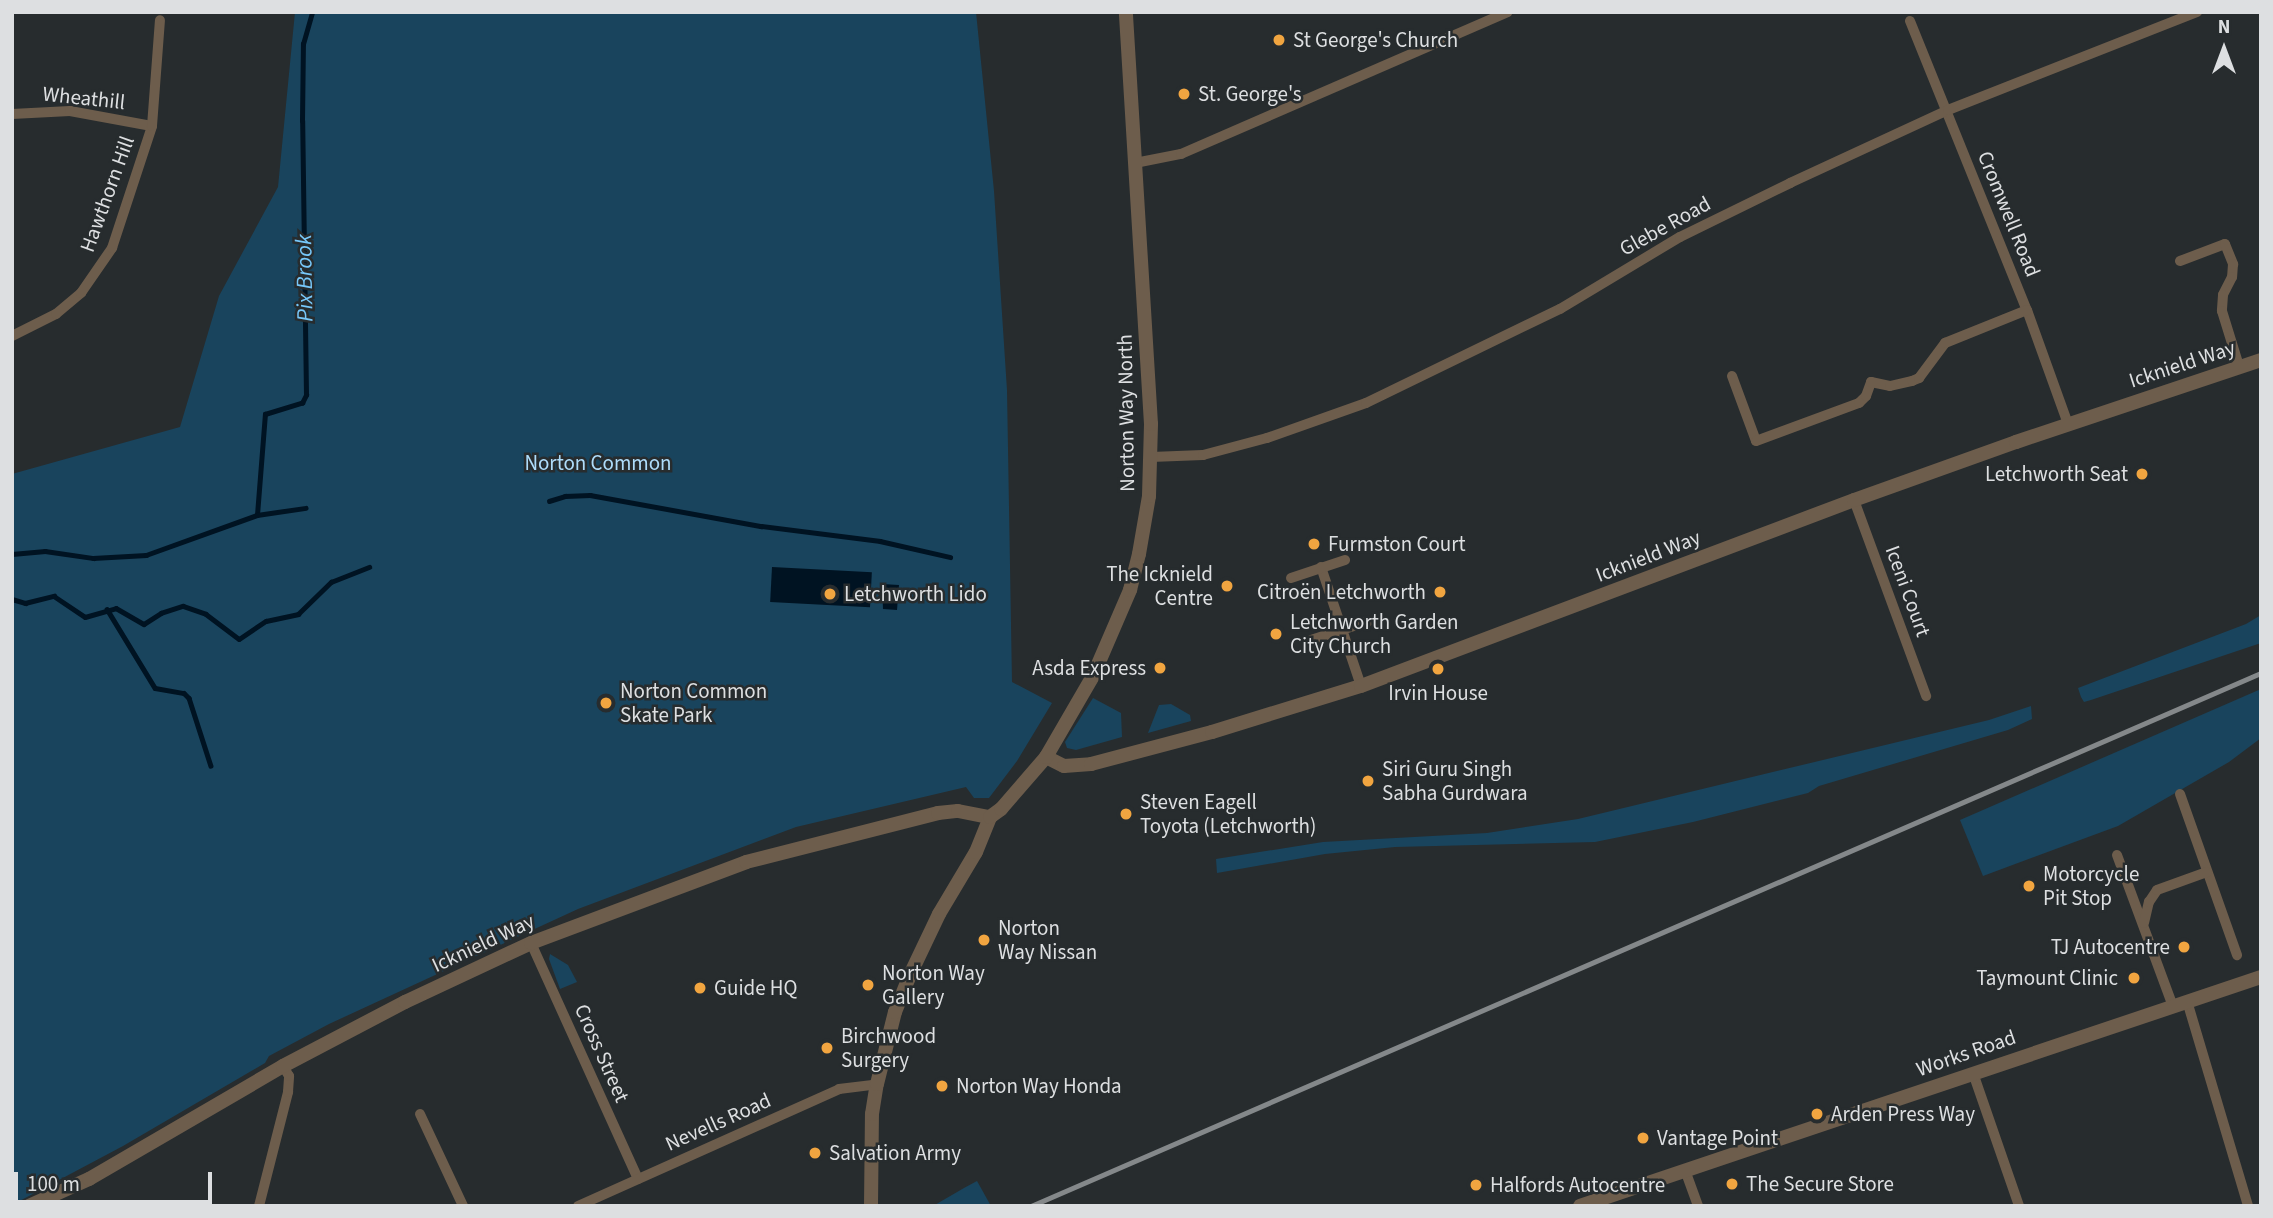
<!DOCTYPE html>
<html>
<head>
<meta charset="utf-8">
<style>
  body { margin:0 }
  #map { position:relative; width:2273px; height:1218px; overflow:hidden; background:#272c2e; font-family:"Source Sans 3",sans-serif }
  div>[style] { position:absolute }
  .green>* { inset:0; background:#19445d }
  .water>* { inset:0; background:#001322; transform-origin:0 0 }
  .stream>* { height:4.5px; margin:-2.25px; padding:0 2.25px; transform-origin:2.25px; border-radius:2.25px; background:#001322 }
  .minor>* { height:10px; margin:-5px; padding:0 5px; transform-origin:5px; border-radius:5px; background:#6d5d4c }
  .tertiary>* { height:14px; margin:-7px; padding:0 7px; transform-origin:7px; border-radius:7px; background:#6d5d4c }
  .rail>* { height:4.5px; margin:-2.25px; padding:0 2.25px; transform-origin:2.25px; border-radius:2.25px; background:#84888a }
  .dots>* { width:19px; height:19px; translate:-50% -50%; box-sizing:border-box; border:4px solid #272c2e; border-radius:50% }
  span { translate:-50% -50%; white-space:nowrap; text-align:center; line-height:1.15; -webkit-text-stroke:5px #272c2e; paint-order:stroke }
  .poi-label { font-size:21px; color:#dddfe1 }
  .left { translate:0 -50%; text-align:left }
  .right { translate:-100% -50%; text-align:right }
  .street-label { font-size:21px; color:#dddfe1 }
  .park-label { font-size:21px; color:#aedcfa }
  .water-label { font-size:23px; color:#77c8fa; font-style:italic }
  .frame { position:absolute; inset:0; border:14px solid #dddfe1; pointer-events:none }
  .north { position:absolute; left:2189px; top:14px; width:70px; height:70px; -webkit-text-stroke:5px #272c2e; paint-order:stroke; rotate:0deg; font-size:19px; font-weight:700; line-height:28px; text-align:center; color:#dddfe1 }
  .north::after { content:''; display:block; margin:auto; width:24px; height:32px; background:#dddfe1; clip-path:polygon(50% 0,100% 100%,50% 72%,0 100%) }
  .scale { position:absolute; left:14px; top:1172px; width:198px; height:32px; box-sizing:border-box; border:4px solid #dddfe1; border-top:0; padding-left:9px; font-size:21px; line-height:24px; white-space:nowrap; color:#dddfe1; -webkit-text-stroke:5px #272c2e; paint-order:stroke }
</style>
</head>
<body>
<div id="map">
  <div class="green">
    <i style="clip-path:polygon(295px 12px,976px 12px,994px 191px,1007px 390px,1012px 682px,1052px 703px,1017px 761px,989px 798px,974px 798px,966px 787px,796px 827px,578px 909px,329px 1024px,269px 1056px,265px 1063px,123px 1146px,12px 1205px,12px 474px,180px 427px,219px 296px,278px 187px)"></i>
    <i style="clip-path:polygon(2261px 615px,2261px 643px,2091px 700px,2084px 702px,2081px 697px,2078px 688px,2246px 624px)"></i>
    <i style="clip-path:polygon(2261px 689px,2261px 738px,2229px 762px,2118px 826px,1983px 876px,1960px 820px)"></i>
    <i style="clip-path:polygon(1093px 698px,1121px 713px,1122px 737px,1076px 750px,1067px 748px,1065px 742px)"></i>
    <i style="clip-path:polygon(1171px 704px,1190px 715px,1191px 721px,1148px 733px,1159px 705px)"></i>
    <i style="clip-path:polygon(2031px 706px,2032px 719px,2008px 730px,1819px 786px,1808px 793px,1693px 822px,1595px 842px,1395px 847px,1325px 854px,1217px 873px,1216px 859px,1323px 842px,1487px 833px,1578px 819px,1989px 720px)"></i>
    <i style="clip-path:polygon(550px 954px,568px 965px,577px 982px,560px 989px,549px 959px)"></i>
    <i style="clip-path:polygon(977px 1181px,991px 1206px,933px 1206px,964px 1188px)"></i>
  </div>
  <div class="water">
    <i style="left:772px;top:567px;width:100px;height:35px;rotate:3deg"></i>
    <i style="clip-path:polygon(882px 584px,899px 585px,897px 610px,883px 609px)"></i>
  </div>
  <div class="stream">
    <i style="left:549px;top:501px;width:17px;rotate:-17deg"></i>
    <i style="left:565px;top:496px;width:25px;rotate:-2deg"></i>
    <i style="left:590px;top:495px;width:174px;rotate:10.3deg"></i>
    <i style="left:761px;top:526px;width:120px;rotate:7.2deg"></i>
    <i style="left:880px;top:541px;width:72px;rotate:12.9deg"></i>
    <i style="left:257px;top:515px;width:101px;rotate:-85.5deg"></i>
    <i style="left:265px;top:414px;width:39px;rotate:-17deg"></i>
    <i style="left:302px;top:403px;width:9px;rotate:-63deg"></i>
    <i style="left:306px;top:395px;width:274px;rotate:-90.8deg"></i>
    <i style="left:302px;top:121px;width:77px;rotate:-89.3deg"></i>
    <i style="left:303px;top:44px;width:33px;rotate:-74deg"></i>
    <i style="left:12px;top:554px;width:33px;rotate:-5deg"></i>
    <i style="left:45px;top:551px;width:49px;rotate:8.3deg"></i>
    <i style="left:93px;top:558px;width:53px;rotate:-3.2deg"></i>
    <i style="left:146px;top:555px;width:118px;rotate:-19.8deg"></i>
    <i style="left:257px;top:515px;width:49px;rotate:-8.3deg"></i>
    <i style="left:12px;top:599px;width:14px;rotate:17deg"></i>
    <i style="left:25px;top:603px;width:30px;rotate:-14deg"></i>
    <i style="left:54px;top:596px;width:37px;rotate:34deg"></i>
    <i style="left:85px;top:617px;width:32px;rotate:-16deg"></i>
    <i style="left:116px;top:608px;width:32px;rotate:30deg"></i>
    <i style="left:144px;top:624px;width:20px;rotate:-33deg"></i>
    <i style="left:161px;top:613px;width:23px;rotate:-18deg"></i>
    <i style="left:183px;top:606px;width:24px;rotate:19deg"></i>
    <i style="left:206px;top:614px;width:41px;rotate:37.1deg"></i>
    <i style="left:239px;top:639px;width:32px;rotate:-34deg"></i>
    <i style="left:266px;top:621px;width:33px;rotate:-12deg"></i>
    <i style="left:298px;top:614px;width:46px;rotate:-44.1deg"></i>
    <i style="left:331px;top:582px;width:41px;rotate:-21.5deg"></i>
    <i style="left:107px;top:609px;width:92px;rotate:58.7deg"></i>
    <i style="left:155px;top:688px;width:29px;rotate:10deg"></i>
    <i style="left:184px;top:693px;width:7px;rotate:45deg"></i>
    <i style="left:189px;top:698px;width:71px;rotate:72.1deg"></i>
  </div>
  <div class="minor">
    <i style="left:1910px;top:21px;width:312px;rotate:68deg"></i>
    <i style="left:2027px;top:310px;width:121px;rotate:70.2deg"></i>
    <i style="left:12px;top:114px;width:58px;rotate:-3deg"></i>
    <i style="left:70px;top:111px;width:83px;rotate:10.4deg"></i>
    <i style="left:1135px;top:163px;width:47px;rotate:-11.1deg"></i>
    <i style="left:1181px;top:154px;width:356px;rotate:-23.5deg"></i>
    <i style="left:2180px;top:261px;width:48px;rotate:-20.7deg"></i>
    <i style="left:2225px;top:244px;width:22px;rotate:68deg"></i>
    <i style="left:2233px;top:264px;width:13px;rotate:94deg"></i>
    <i style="left:2232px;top:277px;width:20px;rotate:117deg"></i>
    <i style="left:2223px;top:295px;width:16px;rotate:94deg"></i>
    <i style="left:2222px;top:311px;width:58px;rotate:72.8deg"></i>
    <i style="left:12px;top:336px;width:49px;rotate:-26.6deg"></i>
    <i style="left:56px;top:314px;width:33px;rotate:-40deg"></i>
    <i style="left:81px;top:293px;width:55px;rotate:-55.4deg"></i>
    <i style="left:112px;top:248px;width:128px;rotate:-71.8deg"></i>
    <i style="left:152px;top:126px;width:106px;rotate:-85.7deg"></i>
    <i style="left:1732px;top:376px;width:69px;rotate:69.7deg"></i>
    <i style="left:1756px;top:441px;width:110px;rotate:-20.3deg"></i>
    <i style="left:1859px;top:403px;width:10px;rotate:-45deg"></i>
    <i style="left:1866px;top:396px;width:15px;rotate:-70deg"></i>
    <i style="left:1871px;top:382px;width:19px;rotate:12deg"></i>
    <i style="left:1890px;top:386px;width:23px;rotate:-13deg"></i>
    <i style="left:1912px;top:381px;width:8px;rotate:-23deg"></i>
    <i style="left:1919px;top:378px;width:44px;rotate:-53.4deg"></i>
    <i style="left:1945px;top:343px;width:88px;rotate:-21.9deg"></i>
    <i style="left:1151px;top:457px;width:52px;rotate:-2.2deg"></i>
    <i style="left:1203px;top:455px;width:66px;rotate:-14.9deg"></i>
    <i style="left:1267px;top:438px;width:105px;rotate:-19.5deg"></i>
    <i style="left:1366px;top:403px;width:216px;rotate:-25.9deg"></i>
    <i style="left:1560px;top:309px;width:140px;rotate:-31deg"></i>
    <i style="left:1680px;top:237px;width:123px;rotate:-26.1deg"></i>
    <i style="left:1790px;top:183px;width:174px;rotate:-24.8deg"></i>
    <i style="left:1948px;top:110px;width:268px;rotate:-21.5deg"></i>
    <i style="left:1854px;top:500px;width:209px;rotate:69.8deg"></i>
    <i style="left:1321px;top:567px;width:126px;rotate:71.4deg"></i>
    <i style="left:1291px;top:578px;width:57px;rotate:-18.4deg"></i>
    <i style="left:1311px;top:640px;width:61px;rotate:-18.1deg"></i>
    <i style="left:2180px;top:794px;width:171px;rotate:70.5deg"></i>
    <i style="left:2117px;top:855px;width:161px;rotate:69.7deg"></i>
    <i style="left:2144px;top:923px;width:22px;rotate:-77deg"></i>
    <i style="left:2149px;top:902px;width:14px;rotate:-56deg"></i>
    <i style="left:2157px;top:890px;width:53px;rotate:-19.8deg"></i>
    <i style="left:531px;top:943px;width:259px;rotate:65.6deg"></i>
    <i style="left:2187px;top:1001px;width:214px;rotate:73.4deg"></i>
    <i style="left:1973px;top:1073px;width:141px;rotate:70.9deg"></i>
    <i style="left:420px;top:1114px;width:102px;rotate:64.9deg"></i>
    <i style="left:1685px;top:1170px;width:38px;rotate:70deg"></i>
    <i style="left:259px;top:1206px;width:118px;rotate:-75.7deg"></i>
    <i style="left:288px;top:1092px;width:16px;rotate:-86deg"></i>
    <i style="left:289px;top:1076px;width:12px;rotate:-121deg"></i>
    <i style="left:578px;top:1206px;width:286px;rotate:-24.1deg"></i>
    <i style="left:839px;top:1089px;width:38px;rotate:-7deg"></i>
  </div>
  <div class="tertiary">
    <i style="left:1046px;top:757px;width:20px;rotate:27deg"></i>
    <i style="left:1064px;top:766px;width:27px;rotate:-4deg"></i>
    <i style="left:1091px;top:764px;width:125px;rotate:-14.8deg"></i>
    <i style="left:1212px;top:732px;width:156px;rotate:-17.2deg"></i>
    <i style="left:1361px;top:686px;width:527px;rotate:-20.67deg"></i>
    <i style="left:1854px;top:500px;width:172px;rotate:-19.7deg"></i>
    <i style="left:2016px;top:442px;width:258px;rotate:-18.5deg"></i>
    <i style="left:29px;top:1206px;width:66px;rotate:-24.2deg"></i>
    <i style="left:89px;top:1179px;width:225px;rotate:-30.2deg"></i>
    <i style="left:283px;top:1066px;width:138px;rotate:-27.7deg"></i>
    <i style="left:405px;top:1002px;width:139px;rotate:-25.1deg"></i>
    <i style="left:531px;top:943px;width:230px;rotate:-20.6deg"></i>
    <i style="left:746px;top:862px;width:198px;rotate:-14.3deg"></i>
    <i style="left:938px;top:813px;width:20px;rotate:-6deg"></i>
    <i style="left:958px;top:811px;width:33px;rotate:11deg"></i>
    <i style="left:871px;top:1206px;width:92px;rotate:-89.4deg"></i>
    <i style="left:872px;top:1114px;width:30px;rotate:-81deg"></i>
    <i style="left:877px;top:1084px;width:74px;rotate:-76deg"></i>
    <i style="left:895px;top:1012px;width:38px;rotate:-68deg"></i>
    <i style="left:909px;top:977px;width:70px;rotate:-64.5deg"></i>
    <i style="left:939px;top:914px;width:72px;rotate:-59.2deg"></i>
    <i style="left:976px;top:852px;width:38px;rotate:-68deg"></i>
    <i style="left:990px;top:817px;width:14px;rotate:-36deg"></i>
    <i style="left:1001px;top:809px;width:69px;rotate:-49.1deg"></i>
    <i style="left:1046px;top:757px;width:94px;rotate:-59.9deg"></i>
    <i style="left:1093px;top:676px;width:94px;rotate:-66.7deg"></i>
    <i style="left:1130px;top:590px;width:37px;rotate:-76deg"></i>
    <i style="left:1139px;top:554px;width:59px;rotate:-80.2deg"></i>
    <i style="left:1149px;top:496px;width:72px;rotate:-88.4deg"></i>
    <i style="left:1151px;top:424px;width:413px;rotate:-93.5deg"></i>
    <i style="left:1580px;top:1206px;width:718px;rotate:-18.59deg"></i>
  </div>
  <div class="rail">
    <i style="left:1031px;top:1206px;width:1341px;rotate:-23.43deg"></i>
  </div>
  <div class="dots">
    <i style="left:1279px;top:40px;background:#f1a540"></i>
    <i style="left:1184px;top:94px;background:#f1a540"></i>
    <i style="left:2142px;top:474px;background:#f1a540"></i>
    <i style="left:1314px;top:544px;background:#f1a540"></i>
    <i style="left:1227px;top:586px;background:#f1a540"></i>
    <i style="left:1440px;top:592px;background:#f1a540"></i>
    <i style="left:830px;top:594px;background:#f1a540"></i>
    <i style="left:1276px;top:634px;background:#f1a540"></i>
    <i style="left:1160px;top:668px;background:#f1a540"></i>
    <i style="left:1438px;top:669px;background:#f1a540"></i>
    <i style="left:606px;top:703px;background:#f1a540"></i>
    <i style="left:1368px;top:781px;background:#f1a540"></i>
    <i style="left:1126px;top:814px;background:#f1a540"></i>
    <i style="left:2029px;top:886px;background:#f1a540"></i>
    <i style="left:984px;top:940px;background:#f1a540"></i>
    <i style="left:2184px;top:947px;background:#f1a540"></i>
    <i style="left:2134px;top:978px;background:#f1a540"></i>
    <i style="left:868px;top:985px;background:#f1a540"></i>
    <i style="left:700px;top:988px;background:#f1a540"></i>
    <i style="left:827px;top:1048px;background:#f1a540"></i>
    <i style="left:942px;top:1086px;background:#f1a540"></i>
    <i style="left:1817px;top:1114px;background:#f1a540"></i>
    <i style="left:1643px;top:1138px;background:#f1a540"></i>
    <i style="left:815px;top:1153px;background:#f1a540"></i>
    <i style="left:1732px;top:1184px;background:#f1a540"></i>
    <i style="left:1476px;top:1185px;background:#f1a540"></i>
  </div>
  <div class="poi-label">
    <span class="left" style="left:1293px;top:40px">St George's Church</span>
    <span class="left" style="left:1198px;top:94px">St. George's</span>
    <span class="right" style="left:2128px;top:474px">Letchworth Seat</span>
    <span class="left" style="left:1328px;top:544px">Furmston Court</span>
    <span class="right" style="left:1213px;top:586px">The Icknield<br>Centre</span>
    <span class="right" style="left:1426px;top:592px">Citroën Letchworth</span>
    <span class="left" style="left:844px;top:594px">Letchworth Lido</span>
    <span class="left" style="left:1290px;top:634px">Letchworth Garden<br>City Church</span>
    <span class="right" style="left:1146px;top:668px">Asda Express</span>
    <span class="left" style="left:620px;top:703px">Norton Common<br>Skate Park</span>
    <span style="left:1438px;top:693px">Irvin House</span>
    <span class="left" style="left:1382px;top:781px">Siri Guru Singh<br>Sabha Gurdwara</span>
    <span class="left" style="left:1140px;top:814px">Steven Eagell<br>Toyota (Letchworth)</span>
    <span class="left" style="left:2043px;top:886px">Motorcycle<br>Pit Stop</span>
    <span class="left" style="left:998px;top:940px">Norton<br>Way Nissan</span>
    <span class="right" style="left:2170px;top:947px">TJ Autocentre</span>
    <span class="left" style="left:882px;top:985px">Norton Way<br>Gallery</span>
    <span class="right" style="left:2118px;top:978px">Taymount Clinic</span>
    <span class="left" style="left:714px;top:988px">Guide HQ</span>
    <span class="left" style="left:841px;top:1048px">Birchwood<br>Surgery</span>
    <span class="left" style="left:956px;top:1086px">Norton Way Honda</span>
    <span class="left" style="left:1831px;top:1114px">Arden Press Way</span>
    <span class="left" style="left:1657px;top:1138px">Vantage Point</span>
    <span class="left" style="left:829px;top:1153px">Salvation Army</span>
    <span class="left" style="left:1746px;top:1184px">The Secure Store</span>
    <span class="left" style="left:1490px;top:1185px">Halfords Autocentre</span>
  </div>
  <div class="street-label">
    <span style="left:84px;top:98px;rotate:6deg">Wheathill</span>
    <span style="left:107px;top:194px;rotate:-70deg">Hawthorn Hill</span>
    <span style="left:2009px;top:214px;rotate:68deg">Cromwell Road</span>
    <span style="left:1665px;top:226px;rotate:-29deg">Glebe Road</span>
    <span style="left:2182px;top:364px;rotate:-18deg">Icknield Way</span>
    <span style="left:1126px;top:413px;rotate:-91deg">Norton Way North</span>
    <span style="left:1648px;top:556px;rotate:-21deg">Icknield Way</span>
    <span style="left:1908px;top:591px;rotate:70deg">Iceni Court</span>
    <span style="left:483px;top:943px;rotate:-25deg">Icknield Way</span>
    <span style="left:602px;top:1053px;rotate:66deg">Cross Street</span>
    <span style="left:1966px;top:1053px;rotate:-19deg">Works Road</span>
    <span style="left:718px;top:1122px;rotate:-24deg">Nevells Road</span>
  </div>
  <div class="park-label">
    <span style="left:598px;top:463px">Norton Common</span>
  </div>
  <div class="water-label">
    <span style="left:305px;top:278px;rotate:-91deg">Pix Brook</span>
  </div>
  <div class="frame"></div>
  <div class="north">N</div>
  <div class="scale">100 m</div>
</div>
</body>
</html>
